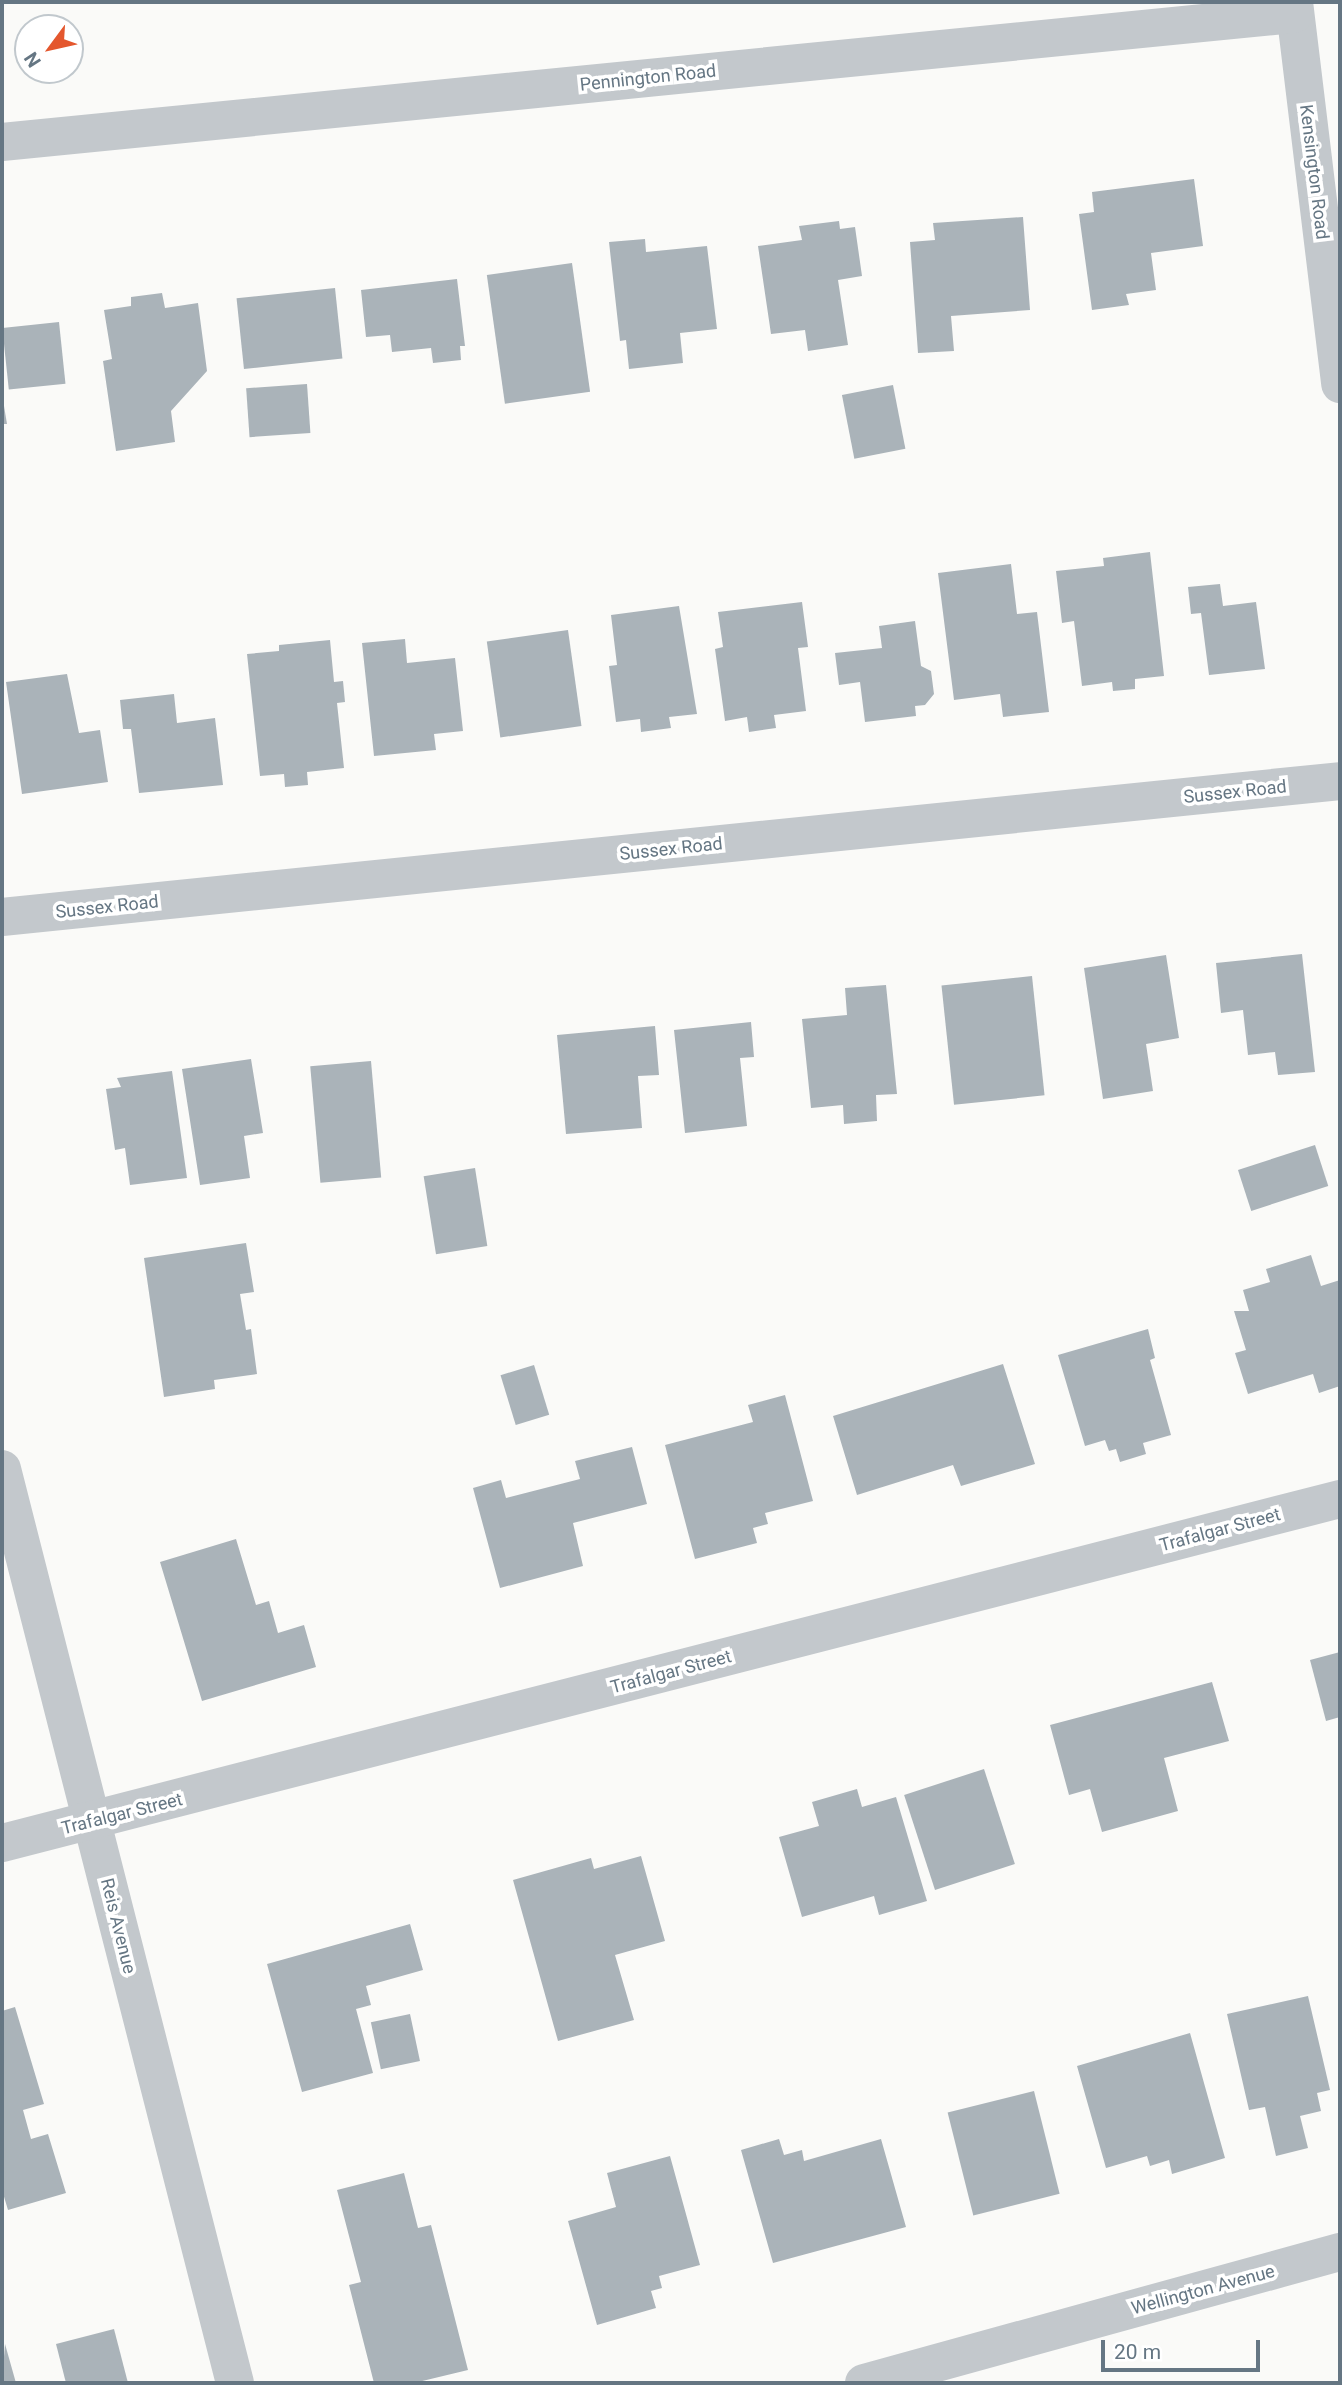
<!DOCTYPE html>
<html>
<head>
<meta charset="utf-8">
<style>
  body { margin:0 }
  #map { position:relative; width:1342px; height:2385px; overflow:hidden; background:#fafaf8; font-family:Roboto,sans-serif }
  div>[style] { position:absolute }
  .building>* { inset:0; background:#aab3b9; transform-origin:0 0 }
  .minor>* { height:38px; margin:-19px; padding:0 19px; transform-origin:19px; border-radius:19px; background:#c3c8cc }
  .tertiary>* { height:38px; margin:-19px; padding:0 19px; transform-origin:19px; border-radius:19px; background:#c3c8cc }
  span { translate:-50% -50%; white-space:nowrap; text-align:center; line-height:1.15; -webkit-text-stroke:7px #fff; paint-order:stroke }
  .street-label { font-size:18px; color:#657683 }
  .frame { position:absolute; inset:0; border:4px solid #657683; pointer-events:none }
  .north { position:absolute; left:14px; top:14px; width:70px; height:70px; box-sizing:border-box; background:#fff; border:2px solid #c1c8cd; border-radius:50%; rotate:237deg; font-size:19px; font-weight:700; line-height:28px; text-align:center; color:#657683 }
  .north::after { content:''; display:block; margin:auto; width:24px; height:32px; background:#e4572e; clip-path:polygon(50% 0,100% 100%,50% 72%,0 100%) }
  .scale { position:absolute; left:1101px; top:2340px; width:159px; height:32px; box-sizing:border-box; border:4px solid #657683; border-top:0; padding-left:9px; font-size:21px; line-height:24px; white-space:nowrap; color:#657683; -webkit-text-stroke:5px #fff; paint-order:stroke }
</style>
</head>
<body>
<div id="map">
  <div class="building">
    <i style="clip-path:polygon(1194px 179px,1203px 246px,1151px 253px,1156px 290px,1126px 294px,1129px 305px,1092px 310px,1079px 214px,1094px 212px,1092px 192px)"></i>
    <i style="clip-path:polygon(1023px 217px,1030px 310px,951px 316px,954px 351px,918px 353px,910px 242px,935px 240px,933px 223px)"></i>
    <i style="clip-path:polygon(839px 221px,840px 229px,855px 227px,862px 276px,838px 280px,848px 345px,808px 351px,805px 330px,771px 334px,758px 246px,802px 240px,799px 226px)"></i>
    <i style="clip-path:polygon(645px 239px,646px 252px,707px 246px,717px 329px,680px 333px,683px 363px,629px 369px,626px 340px,620px 341px,609px 242px)"></i>
    <i style="left:572px;top:263px;width:130px;height:86px;rotate:82deg"></i>
    <i style="clip-path:polygon(457px 279px,465px 346px,460px 346px,461px 360px,433px 363px,431px 348px,392px 352px,390px 335px,366px 337px,361px 290px)"></i>
    <i style="left:335px;top:288px;width:71px;height:99px;rotate:84deg"></i>
    <i style="clip-path:polygon(162px 293px,165px 308px,198px 303px,207px 371px,171px 411px,175px 442px,116px 451px,103px 361px,112px 359px,104px 310px,131px 306px,131px 297px)"></i>
    <i style="left:59px;top:322px;width:62px;height:57px;rotate:84deg"></i>
    <i style="left:307px;top:384px;width:49px;height:61px;rotate:86deg"></i>
    <i style="left:893px;top:385px;width:65px;height:52px;rotate:79deg"></i>
    <i style="clip-path:polygon(2px 394px,7px 424px,2px 424px)"></i>
    <i style="clip-path:polygon(1150px 552px,1164px 676px,1135px 679px,1135px 689px,1113px 691px,1112px 682px,1082px 686px,1074px 621px,1062px 623px,1056px 571px,1104px 566px,1103px 558px)"></i>
    <i style="clip-path:polygon(1011px 564px,1017px 614px,1037px 612px,1049px 712px,1003px 717px,1000px 694px,954px 700px,938px 573px)"></i>
    <i style="clip-path:polygon(1220px 584px,1223px 606px,1256px 602px,1265px 669px,1209px 675px,1201px 613px,1191px 614px,1188px 587px)"></i>
    <i style="clip-path:polygon(802px 602px,808px 647px,798px 648px,806px 711px,774px 715px,776px 728px,749px 732px,747px 717px,725px 721px,715px 649px,723px 647px,718px 612px)"></i>
    <i style="clip-path:polygon(679px 606px,697px 714px,669px 717px,671px 728px,641px 732px,640px 719px,616px 722px,609px 666px,617px 665px,611px 615px)"></i>
    <i style="clip-path:polygon(915px 621px,921px 666px,931px 671px,934px 694px,925px 705px,915px 706px,916px 716px,865px 722px,860px 682px,839px 685px,835px 653px,882px 648px,879px 626px)"></i>
    <i style="left:568px;top:630px;width:97px;height:82px;rotate:82deg"></i>
    <i style="clip-path:polygon(405px 639px,407px 663px,455px 658px,463px 731px,434px 734px,436px 750px,374px 756px,362px 643px)"></i>
    <i style="clip-path:polygon(330px 640px,334px 682px,343px 681px,345px 702px,337px 703px,344px 768px,307px 772px,308px 785px,285px 787px,284px 774px,260px 776px,247px 654px,279px 651px,279px 645px)"></i>
    <i style="clip-path:polygon(67px 674px,79px 733px,100px 730px,108px 782px,22px 794px,6px 682px)"></i>
    <i style="clip-path:polygon(174px 694px,177px 723px,215px 718px,223px 785px,139px 793px,131px 729px,123px 729px,120px 700px)"></i>
    <i style="clip-path:polygon(1302px 954px,1315px 1072px,1278px 1075px,1275px 1052px,1248px 1055px,1243px 1010px,1221px 1013px,1216px 963px)"></i>
    <i style="clip-path:polygon(1166px 955px,1179px 1038px,1146px 1044px,1153px 1091px,1103px 1099px,1084px 968px)"></i>
    <i style="left:1032px;top:976px;width:120px;height:91px;rotate:84deg"></i>
    <i style="clip-path:polygon(886px 985px,897px 1094px,876px 1095px,877px 1121px,844px 1124px,843px 1105px,811px 1108px,802px 1019px,847px 1015px,845px 988px)"></i>
    <i style="clip-path:polygon(751px 1022px,754px 1057px,740px 1058px,747px 1126px,685px 1133px,674px 1030px)"></i>
    <i style="clip-path:polygon(655px 1026px,659px 1075px,638px 1076px,642px 1128px,566px 1134px,557px 1035px)"></i>
    <i style="clip-path:polygon(251px 1059px,263px 1133px,244px 1136px,250px 1178px,200px 1185px,182px 1069px)"></i>
    <i style="left:371px;top:1061px;width:117px;height:61px;rotate:85deg"></i>
    <i style="clip-path:polygon(172px 1071px,187px 1178px,130px 1185px,125px 1148px,115px 1150px,106px 1089px,121px 1087px,117px 1078px)"></i>
    <i style="left:1315px;top:1145px;width:43px;height:81px;rotate:72deg"></i>
    <i style="left:475px;top:1168px;width:79px;height:52px;rotate:81deg"></i>
    <i style="clip-path:polygon(246px 1243px,254px 1292px,240px 1294px,246px 1330px,251px 1329px,257px 1374px,214px 1380px,215px 1389px,164px 1397px,144px 1258px)"></i>
    <i style="clip-path:polygon(1311px 1255px,1321px 1286px,1340px 1280px,1340px 1386px,1319px 1393px,1313px 1374px,1248px 1394px,1235px 1353px,1246px 1350px,1234px 1311px,1249px 1311px,1243px 1290px,1270px 1282px,1266px 1269px)"></i>
    <i style="clip-path:polygon(1148px 1329px,1155px 1358px,1150px 1360px,1171px 1435px,1143px 1443px,1146px 1454px,1120px 1462px,1116px 1449px,1109px 1451px,1105px 1440px,1085px 1446px,1058px 1355px)"></i>
    <i style="clip-path:polygon(1003px 1364px,1035px 1464px,961px 1486px,953px 1465px,857px 1495px,833px 1416px)"></i>
    <i style="left:534px;top:1365px;width:52px;height:35px;rotate:73deg"></i>
    <i style="clip-path:polygon(785px 1395px,813px 1501px,765px 1513px,768px 1524px,753px 1528px,757px 1543px,695px 1559px,665px 1445px,753px 1422px,748px 1405px)"></i>
    <i style="clip-path:polygon(632px 1447px,647px 1504px,573px 1523px,583px 1566px,500px 1588px,473px 1488px,501px 1480px,506px 1498px,580px 1479px,575px 1461px)"></i>
    <i style="clip-path:polygon(236px 1539px,256px 1605px,269px 1601px,278px 1633px,304px 1625px,316px 1667px,202px 1701px,160px 1562px)"></i>
    <i style="clip-path:polygon(1340px 1652px,1340px 1717px,1326px 1721px,1310px 1660px)"></i>
    <i style="clip-path:polygon(1212px 1682px,1229px 1741px,1164px 1758px,1178px 1811px,1102px 1832px,1090px 1789px,1069px 1795px,1050px 1725px)"></i>
    <i style="left:984px;top:1769px;width:100px;height:84px;rotate:72deg"></i>
    <i style="clip-path:polygon(857px 1789px,862px 1807px,896px 1797px,927px 1901px,879px 1915px,874px 1896px,802px 1917px,779px 1837px,819px 1826px,812px 1802px)"></i>
    <i style="clip-path:polygon(641px 1856px,665px 1941px,615px 1955px,634px 2020px,558px 2041px,513px 1880px,591px 1858px,594px 1869px)"></i>
    <i style="clip-path:polygon(410px 1924px,423px 1970px,366px 1986px,371px 2005px,356px 2009px,373px 2073px,302px 2092px,267px 1964px)"></i>
    <i style="clip-path:polygon(1308px 1996px,1330px 2090px,1317px 2093px,1321px 2111px,1300px 2116px,1308px 2148px,1276px 2156px,1265px 2107px,1249px 2110px,1227px 2014px)"></i>
    <i style="clip-path:polygon(15px 2007px,44px 2104px,23px 2110px,31px 2139px,48px 2134px,66px 2193px,8px 2210px,2px 2190px,2px 2011px)"></i>
    <i style="left:410px;top:2014px;width:48px;height:40px;rotate:78deg"></i>
    <i style="clip-path:polygon(1190px 2033px,1225px 2158px,1172px 2174px,1169px 2160px,1150px 2166px,1147px 2156px,1106px 2168px,1077px 2066px)"></i>
    <i style="left:1034px;top:2091px;width:106px;height:89px;rotate:76deg"></i>
    <i style="clip-path:polygon(779px 2139px,784px 2155px,802px 2150px,804px 2161px,881px 2139px,906px 2227px,773px 2263px,741px 2150px)"></i>
    <i style="clip-path:polygon(670px 2156px,700px 2265px,659px 2276px,662px 2288px,651px 2291px,656px 2308px,597px 2325px,568px 2221px,616px 2207px,607px 2173px)"></i>
    <i style="clip-path:polygon(404px 2173px,418px 2228px,431px 2225px,468px 2370px,414px 2383px,374px 2383px,349px 2285px,361px 2282px,337px 2190px)"></i>
    <i style="clip-path:polygon(114px 2329px,128px 2383px,66px 2383px,56px 2344px)"></i>
    <i style="clip-path:polygon(5px 2344px,16px 2383px,2px 2383px)"></i>
  </div>
  <div class="minor">
    <i style="left:1294px;top:2px;width:385px;rotate:83.1deg"></i>
    <i style="left:2px;top:142px;width:1298px;rotate:-5.66deg"></i>
    <i style="left:2px;top:1469px;width:943px;rotate:75.7deg"></i>
    <i style="left:2px;top:1843px;width:1382px;rotate:-14.42deg"></i>
    <i style="left:864px;top:2383px;width:494px;rotate:-15.4deg"></i>
  </div>
  <div class="tertiary">
    <i style="left:2px;top:917px;width:1345px;rotate:-5.8deg"></i>
  </div>
  <div class="street-label">
    <span style="left:648px;top:78px;rotate:-6deg">Pennington Road</span>
    <span style="left:1314px;top:172px;rotate:83deg">Kensington Road</span>
    <span style="left:1235px;top:792px;rotate:-6deg">Sussex Road</span>
    <span style="left:671px;top:849px;rotate:-6deg">Sussex Road</span>
    <span style="left:107px;top:907px;rotate:-6deg">Sussex Road</span>
    <span style="left:1220px;top:1530px;rotate:-15deg">Trafalgar Street</span>
    <span style="left:671px;top:1672px;rotate:-15deg">Trafalgar Street</span>
    <span style="left:122px;top:1814px;rotate:-14deg">Trafalgar Street</span>
    <span style="left:118px;top:1926px;rotate:76deg">Reis Avenue</span>
    <span style="left:1203px;top:2290px;rotate:-15deg">Wellington Avenue</span>
  </div>
  <div class="frame"></div>
  <div class="north">N</div>
  <div class="scale">20 m</div>
</div>
</body>
</html>
